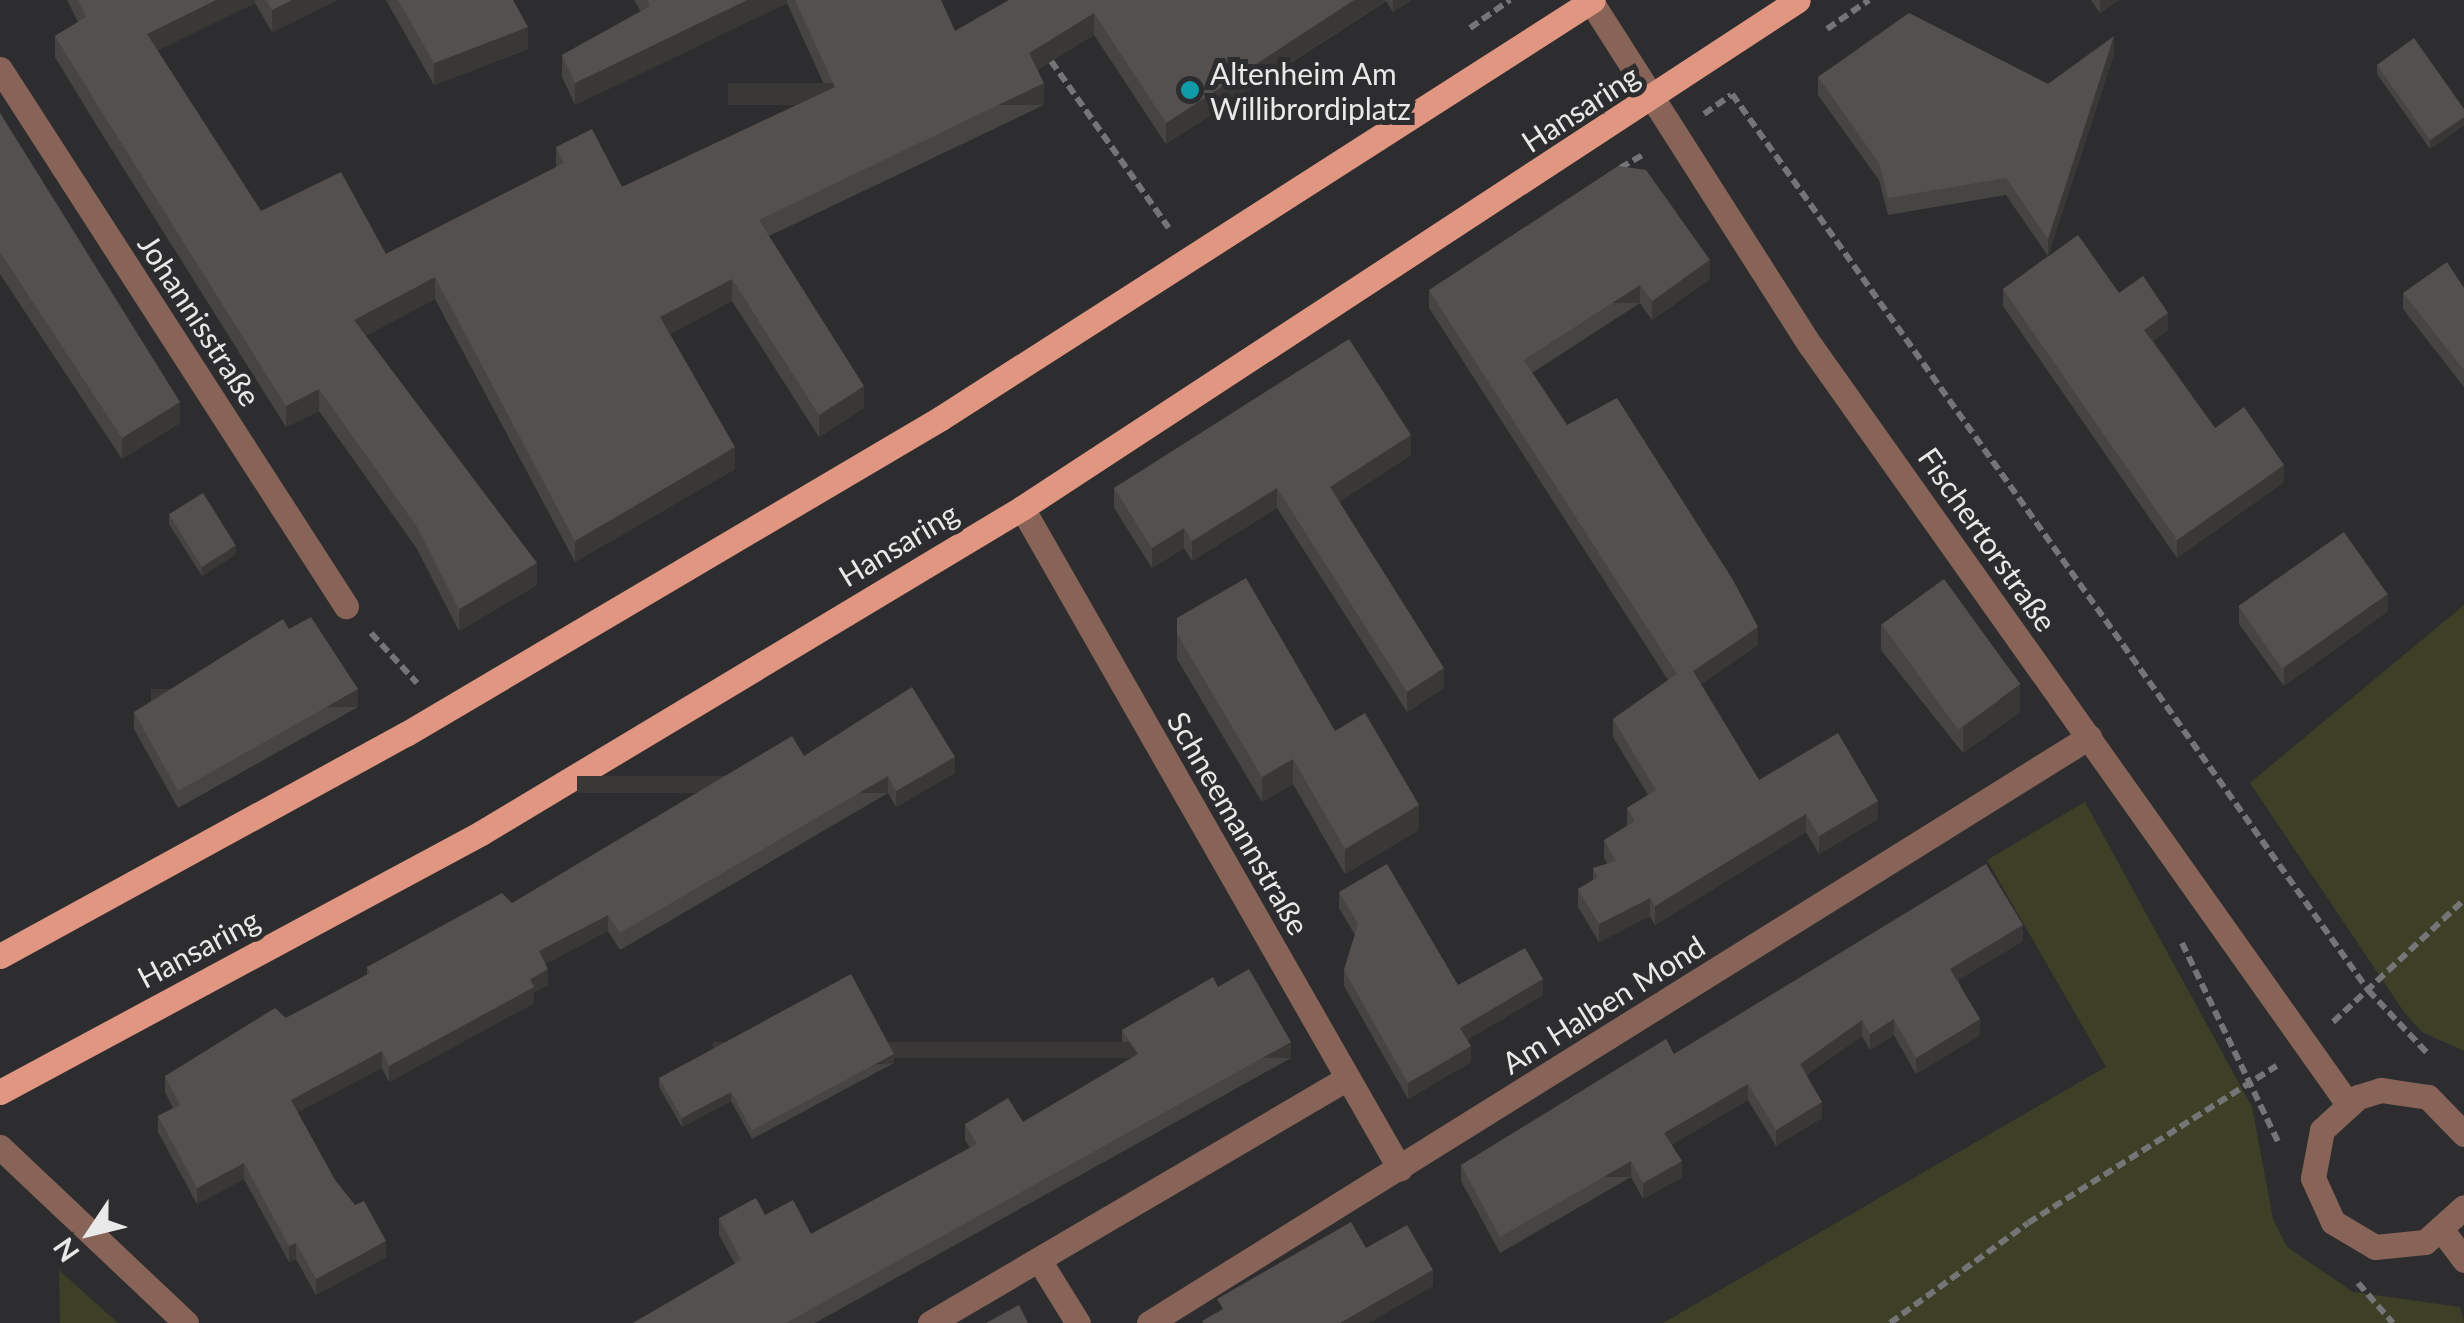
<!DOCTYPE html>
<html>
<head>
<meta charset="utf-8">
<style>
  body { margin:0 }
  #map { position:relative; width:2464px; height:1323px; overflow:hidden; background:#2d2d2f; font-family:Lato,sans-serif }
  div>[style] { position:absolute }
  .green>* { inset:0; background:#3e3f27 }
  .path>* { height:6px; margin-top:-3px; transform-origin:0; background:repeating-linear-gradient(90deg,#757577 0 10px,transparent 0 15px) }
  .minor>* { height:25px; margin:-12.5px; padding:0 12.5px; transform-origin:12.5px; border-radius:12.5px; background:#876358 }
  .major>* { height:25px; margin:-12.5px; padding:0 12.5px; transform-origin:12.5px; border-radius:12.5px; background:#e19681 }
  .wall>* { inset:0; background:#474544 }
  .shaded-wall>* { inset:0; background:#3a3837; transform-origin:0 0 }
  .building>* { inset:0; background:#53504f; transform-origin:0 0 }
  .dots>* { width:28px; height:28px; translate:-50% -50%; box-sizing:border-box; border:5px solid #2d2d2f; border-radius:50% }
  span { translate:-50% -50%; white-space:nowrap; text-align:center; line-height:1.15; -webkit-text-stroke:10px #2d2d2f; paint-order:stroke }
  .poi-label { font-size:30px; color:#e9e9ea }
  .left { translate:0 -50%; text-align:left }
  .street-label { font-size:30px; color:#e9e9ea }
  .north { position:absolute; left:40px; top:1183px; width:100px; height:100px; -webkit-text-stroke:8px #2d2d2f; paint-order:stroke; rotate:235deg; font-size:28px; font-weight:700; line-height:40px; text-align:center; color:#e9e9ea }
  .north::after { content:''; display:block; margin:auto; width:35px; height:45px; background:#e9e9ea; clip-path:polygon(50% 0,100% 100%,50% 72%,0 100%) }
</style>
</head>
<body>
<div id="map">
  <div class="green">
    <i style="clip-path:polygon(2464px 605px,2464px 1051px,2422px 1032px,2404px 1012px,2250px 783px)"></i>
    <i style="clip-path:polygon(2085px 802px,2252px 1107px,2273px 1219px,2287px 1247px,2353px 1292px,2460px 1307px,2464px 1323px,1663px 1323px,2106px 1067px,1987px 860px)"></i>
    <i style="clip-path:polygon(59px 1270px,118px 1323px,60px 1323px)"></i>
  </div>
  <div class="path">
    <i style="left:1470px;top:28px;width:49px;rotate:-35deg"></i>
    <i style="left:1827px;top:29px;width:51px;rotate:-34.6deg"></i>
    <i style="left:1051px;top:61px;width:204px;rotate:54.8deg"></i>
    <i style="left:1732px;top:94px;width:1099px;rotate:54.63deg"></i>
    <i style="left:2368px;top:990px;width:89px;rotate:46.8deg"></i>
    <i style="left:1704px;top:114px;width:33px;rotate:-35deg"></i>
    <i style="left:1620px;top:168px;width:28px;rotate:-30deg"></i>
    <i style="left:371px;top:633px;width:68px;rotate:47.4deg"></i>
    <i style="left:2182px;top:943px;width:221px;rotate:64.2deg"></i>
    <i style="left:2333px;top:1022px;width:179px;rotate:-43deg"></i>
    <i style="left:2358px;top:1283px;width:53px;rotate:48.8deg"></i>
    <i style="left:1890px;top:1323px;width:170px;rotate:-35.9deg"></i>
    <i style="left:2028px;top:1223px;width:294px;rotate:-32.3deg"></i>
  </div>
  <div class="minor">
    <i style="left:1590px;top:0;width:409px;rotate:57.5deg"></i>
    <i style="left:1810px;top:345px;width:930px;rotate:54.67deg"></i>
    <i style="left:0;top:69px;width:639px;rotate:57.21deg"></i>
    <i style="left:1022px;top:508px;width:761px;rotate:60.24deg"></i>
    <i style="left:2464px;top:1134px;width:52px;rotate:-134.2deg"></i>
    <i style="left:2428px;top:1097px;width:48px;rotate:-171.5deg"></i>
    <i style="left:2381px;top:1090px;width:24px;rotate:163deg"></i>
    <i style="left:2358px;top:1097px;width:49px;rotate:137.5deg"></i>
    <i style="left:2322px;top:1130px;width:49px;rotate:100.6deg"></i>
    <i style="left:2313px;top:1178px;width:48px;rotate:65.6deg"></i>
    <i style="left:2333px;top:1222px;width:49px;rotate:30.8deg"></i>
    <i style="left:2375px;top:1247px;width:50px;rotate:-5.7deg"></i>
    <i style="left:2425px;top:1242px;width:52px;rotate:-41.9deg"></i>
    <i style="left:0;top:1147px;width:256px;rotate:43.4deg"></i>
    <i style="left:2444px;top:1233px;width:34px;rotate:53deg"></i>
    <i style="left:1042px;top:1265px;width:68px;rotate:58.2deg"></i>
    <i style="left:930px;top:1323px;width:484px;rotate:-30.4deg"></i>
    <i style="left:1149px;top:1323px;width:1108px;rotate:-31.94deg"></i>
  </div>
  <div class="major">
    <i style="left:0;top:956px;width:463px;rotate:-28.7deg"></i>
    <i style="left:406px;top:734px;width:621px;rotate:-30.57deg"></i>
    <i style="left:941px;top:418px;width:774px;rotate:-32.66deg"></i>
    <i style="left:0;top:1092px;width:546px;rotate:-28.3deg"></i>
    <i style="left:481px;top:833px;width:631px;rotate:-30.99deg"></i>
    <i style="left:1022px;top:508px;width:927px;rotate:-33.21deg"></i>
  </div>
  <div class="wall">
    <i style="clip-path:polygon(67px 0,338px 0,272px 32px,255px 3px,157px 50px,261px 211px,386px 254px,556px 167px,556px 147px,622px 187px,827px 91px,787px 3px,575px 105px,562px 77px,562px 55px,641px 12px,634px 0,941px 0,955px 31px,1009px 0,1411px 0,1393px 12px,1386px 1px,1166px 144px,1094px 35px,1037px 70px,1044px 105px,769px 236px,864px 408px,819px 437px,732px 301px,670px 334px,735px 469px,575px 562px,435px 299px,365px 336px,537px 585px,459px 631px,417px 549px,319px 411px,286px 427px,95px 123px,55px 57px,55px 36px,78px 22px)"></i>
    <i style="clip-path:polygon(386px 0,513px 0,528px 49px,434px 85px)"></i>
    <i style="clip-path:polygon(2091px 0,2119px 0,2100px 13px)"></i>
    <i style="clip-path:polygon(2114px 54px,2048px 256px,2119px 293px,2168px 330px,2153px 341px,2215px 428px,2284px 482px,2177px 558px,2003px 306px,2003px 289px,2048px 256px,2006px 195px,1888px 215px,1879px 180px,1818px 95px,1818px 77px,2048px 84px)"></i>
    <i style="clip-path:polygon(2377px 65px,2464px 109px,2464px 125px,2430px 149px,2377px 74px)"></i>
    <i style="clip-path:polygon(0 113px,180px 423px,122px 459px,0 274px)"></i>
    <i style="clip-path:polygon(1710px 279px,1652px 320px,1640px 303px,1532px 373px,1567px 425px,1758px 645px,1701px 684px,1759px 780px,1878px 819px,1819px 854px,1806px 832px,1655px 925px,1650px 916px,1599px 942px,1578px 907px,1578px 889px,1593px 880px,1593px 868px,1607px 864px,1604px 858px,1604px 840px,1627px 826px,1627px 808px,1648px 795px,1613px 737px,1613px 719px,1668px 680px,1429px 308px,1429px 290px)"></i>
    <i style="clip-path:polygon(2464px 288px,2464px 387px,2403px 309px,2403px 293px)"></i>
    <i style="clip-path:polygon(1411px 455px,1339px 502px,1444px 688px,1407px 712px,1277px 508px,1192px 561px,1184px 548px,1152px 568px,1114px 508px,1114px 488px)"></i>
    <i style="clip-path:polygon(169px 515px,236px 554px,202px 576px,169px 524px)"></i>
    <i style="clip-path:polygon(2239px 607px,2388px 611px,2284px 686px,2239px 624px)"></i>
    <i style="clip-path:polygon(1177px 618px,1335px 731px,1419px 830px,1345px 874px,1293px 784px,1262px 802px,1177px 659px)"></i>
    <i style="clip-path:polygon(1881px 624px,2020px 712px,1963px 753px,1881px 650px)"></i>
    <i style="clip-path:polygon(289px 629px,358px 707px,178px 808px,134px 729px,134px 712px)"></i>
    <i style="clip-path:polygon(804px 756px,955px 773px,896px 807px,888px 793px,620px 950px,608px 931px,545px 964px,548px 985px,534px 992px,534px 1003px,389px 1082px,382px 1068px,297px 1112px,335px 1180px,386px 1257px,316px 1295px,296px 1259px,289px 1262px,244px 1179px,197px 1204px,158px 1132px,158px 1116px,173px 1108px,165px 1092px,165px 1076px,286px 1018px,367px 975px,367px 967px,512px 903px)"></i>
    <i style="clip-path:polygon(1339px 892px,1458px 985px,1543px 995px,1467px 1040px,1471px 1062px,1408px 1099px,1344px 986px,1344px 970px,1355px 935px,1339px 908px)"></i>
    <i style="clip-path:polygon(2023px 941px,1958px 980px,1980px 1035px,1916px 1074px,1894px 1035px,1870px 1050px,1862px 1036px,1806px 1075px,1822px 1118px,1776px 1146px,1748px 1100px,1671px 1145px,1682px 1177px,1643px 1199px,1631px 1177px,1500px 1253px,1461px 1181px,1461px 1165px,1674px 1054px)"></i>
    <i style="clip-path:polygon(1218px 987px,1291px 1058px,815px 1323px,633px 1323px,735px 1264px,719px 1235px,719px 1218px,765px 1215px,811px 1234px,970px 1148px,965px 1140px,965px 1124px,1023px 1122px,1131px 1059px,1122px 1046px,1122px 1030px)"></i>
    <i style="clip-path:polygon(894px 1063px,752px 1139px,731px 1101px,682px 1127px,659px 1087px,659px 1078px)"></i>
  </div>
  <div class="shaded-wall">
    <i style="clip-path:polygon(216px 0,255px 0,255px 3px,147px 56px,147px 34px)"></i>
    <i style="clip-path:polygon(292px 0,338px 0,272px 32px,272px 10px)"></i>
    <i style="clip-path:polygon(747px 0,787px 0,787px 3px,575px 105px,575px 83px)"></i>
    <i style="clip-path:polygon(1354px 0,1386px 0,1166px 144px,1166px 123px)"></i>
    <i style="clip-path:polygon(1393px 0,1411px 0,1393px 12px)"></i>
    <i style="clip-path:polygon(2100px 0,2119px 0,2100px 13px)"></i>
    <i style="clip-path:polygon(1094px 13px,1094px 35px,1029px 75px,1029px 53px)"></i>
    <i style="clip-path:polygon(528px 27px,528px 49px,434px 85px,434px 63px)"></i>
    <i style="clip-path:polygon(2114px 36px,2114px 54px,2048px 256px,2048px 239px)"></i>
    <i style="left:1044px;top:83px;width:22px;height:316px;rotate:90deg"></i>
    <i style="clip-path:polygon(2464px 117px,2464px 125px,2430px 149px,2430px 140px)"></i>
    <i style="clip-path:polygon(1710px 260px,1710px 279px,1652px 320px,1652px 301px)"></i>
    <i style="clip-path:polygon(435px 277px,435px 299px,354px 342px,354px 320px)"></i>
    <i style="clip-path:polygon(732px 279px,732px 301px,660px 339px,660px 317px)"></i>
    <i style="left:1640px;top:285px;width:18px;height:138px;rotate:90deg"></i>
    <i style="clip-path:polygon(2168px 313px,2168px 330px,2144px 347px,2144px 330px)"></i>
    <i style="clip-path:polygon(864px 386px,864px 408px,819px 437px,819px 415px)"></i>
    <i style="clip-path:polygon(319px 389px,319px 411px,286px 427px,286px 406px)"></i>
    <i style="clip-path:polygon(180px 402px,180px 423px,122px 459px,122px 438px)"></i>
    <i style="clip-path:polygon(1411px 435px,1411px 455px,1330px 508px,1330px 487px)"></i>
    <i style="clip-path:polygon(735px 447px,735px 469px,575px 562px,575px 541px)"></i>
    <i style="clip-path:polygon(2284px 465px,2284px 482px,2177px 558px,2177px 540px)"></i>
    <i style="clip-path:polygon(1277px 488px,1277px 508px,1192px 561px,1192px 541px)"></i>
    <i style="clip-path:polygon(1184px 528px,1184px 548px,1152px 568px,1152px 548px)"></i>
    <i style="clip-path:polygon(236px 546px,236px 554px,202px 576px,202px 567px)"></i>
    <i style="clip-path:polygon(537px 563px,537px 585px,459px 631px,459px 609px)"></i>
    <i style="clip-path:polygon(2388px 594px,2388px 611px,2284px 686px,2284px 668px)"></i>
    <i style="clip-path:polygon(1758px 627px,1758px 645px,1693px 689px,1693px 671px)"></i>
    <i style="clip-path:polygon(1444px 668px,1444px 688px,1407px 712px,1407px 692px)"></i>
    <i style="clip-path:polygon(2020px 685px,2020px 712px,1963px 753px,1963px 727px)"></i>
    <i style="left:358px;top:689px;width:18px;height:207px;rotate:90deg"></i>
    <i style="clip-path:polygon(955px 757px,955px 773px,896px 807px,896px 791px)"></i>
    <i style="clip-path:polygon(1293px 759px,1293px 784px,1262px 802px,1262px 777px)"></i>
    <i style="left:888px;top:776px;width:17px;height:311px;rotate:90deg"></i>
    <i style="clip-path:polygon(1878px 801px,1878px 819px,1819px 854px,1819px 836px)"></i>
    <i style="clip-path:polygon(1419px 805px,1419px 830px,1345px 874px,1345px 849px)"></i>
    <i style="clip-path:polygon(1806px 814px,1806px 832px,1655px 925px,1655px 906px)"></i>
    <i style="clip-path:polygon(1650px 898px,1650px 916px,1599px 942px,1599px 924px)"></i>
    <i style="clip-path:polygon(608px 915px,608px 931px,539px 967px,539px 951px)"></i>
    <i style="clip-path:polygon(2023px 925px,2023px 941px,1950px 985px,1950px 969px)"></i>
    <i style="clip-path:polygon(548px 969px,548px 985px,534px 992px,534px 1003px,389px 1082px,389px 1066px)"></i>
    <i style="clip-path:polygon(1543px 979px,1543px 995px,1460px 1044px,1460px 1028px)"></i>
    <i style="clip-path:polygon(1894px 1019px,1894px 1035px,1870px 1050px,1870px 1034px)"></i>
    <i style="clip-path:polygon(1980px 1019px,1980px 1035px,1916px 1074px,1916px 1058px)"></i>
    <i style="clip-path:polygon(1862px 1020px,1862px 1036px,1800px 1080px,1800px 1064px)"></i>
    <i style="left:1291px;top:1042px;width:16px;height:578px;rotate:90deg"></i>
    <i style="clip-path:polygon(1471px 1046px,1471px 1062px,1408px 1099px,1408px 1083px)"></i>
    <i style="clip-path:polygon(382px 1051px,382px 1068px,291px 1116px,291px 1100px)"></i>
    <i style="left:894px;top:1054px;width:9px;height:161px;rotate:90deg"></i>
    <i style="clip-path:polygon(1748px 1084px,1748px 1100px,1664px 1149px,1664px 1133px)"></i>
    <i style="clip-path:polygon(731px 1092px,731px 1101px,682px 1127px,682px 1118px)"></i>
    <i style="clip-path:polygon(1822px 1102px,1822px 1118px,1776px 1146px,1776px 1130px)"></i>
    <i style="left:1631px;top:1161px;width:16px;height:151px;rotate:90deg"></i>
    <i style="clip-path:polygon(1682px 1161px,1682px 1177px,1643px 1199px,1643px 1183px)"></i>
    <i style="clip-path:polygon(244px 1163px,244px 1179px,197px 1204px,197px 1188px)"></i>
    <i style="clip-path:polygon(386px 1241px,386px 1257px,316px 1295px,316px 1279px)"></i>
    <i style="clip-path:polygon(296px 1243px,296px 1259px,289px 1262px,289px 1246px)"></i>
    <i style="clip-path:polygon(1433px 1270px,1433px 1286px,1369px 1323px,1340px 1323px)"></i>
  </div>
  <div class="building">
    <i style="clip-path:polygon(78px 0,216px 0,147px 34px,261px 211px,341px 172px,386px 254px,564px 163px,556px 147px,592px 129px,622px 187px,835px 87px,795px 0,941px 0,955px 31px,1009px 0,1354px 0,1166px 123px,1094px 13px,1029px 53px,1044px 83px,759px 220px,864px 386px,819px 415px,732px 279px,660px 317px,735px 447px,575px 541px,435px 277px,354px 320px,537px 563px,459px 609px,417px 527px,319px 389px,286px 406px,95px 101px,55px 36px,86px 17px)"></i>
    <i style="clip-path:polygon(266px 0,292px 0,272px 10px)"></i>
    <i style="clip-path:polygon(398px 0,513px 0,528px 27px,434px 63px)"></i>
    <i style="clip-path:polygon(647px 0,747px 0,575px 83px,562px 55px,650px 6px)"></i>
    <i style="clip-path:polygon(1909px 13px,2048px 84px,2114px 36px,2048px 239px,2006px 178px,1888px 198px,1879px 163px,1818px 77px)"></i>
    <i style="clip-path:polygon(2414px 38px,2464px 109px,2464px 117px,2430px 140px,2377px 65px)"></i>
    <i style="clip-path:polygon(0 113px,180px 402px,122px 438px,0 252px)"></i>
    <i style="clip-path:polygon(1618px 166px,1646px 170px,1710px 260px,1652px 301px,1640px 285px,1524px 360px,1567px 425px,1617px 398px,1733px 580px,1758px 627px,1693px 671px,1759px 780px,1838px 733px,1878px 801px,1819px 836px,1806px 814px,1655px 906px,1650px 898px,1599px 924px,1578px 889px,1598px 877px,1593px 868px,1616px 861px,1604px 840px,1635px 821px,1627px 808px,1656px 790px,1613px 719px,1677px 674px,1429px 290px)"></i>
    <i style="clip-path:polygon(2078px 235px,2119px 293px,2143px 276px,2168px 313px,2144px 330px,2215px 428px,2244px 407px,2284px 465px,2177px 540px,2003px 289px)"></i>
    <i style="clip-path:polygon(2447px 262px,2464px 288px,2464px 370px,2403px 293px)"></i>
    <i style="clip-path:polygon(1349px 339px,1411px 435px,1330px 487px,1444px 668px,1407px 692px,1277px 488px,1192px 541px,1184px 528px,1152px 548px,1114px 488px)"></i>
    <i style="left:203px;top:493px;width:62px;height:40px;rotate:58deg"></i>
    <i style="left:2344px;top:532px;width:76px;height:129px;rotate:55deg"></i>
    <i style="clip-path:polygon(1246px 578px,1335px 731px,1365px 713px,1419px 805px,1345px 849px,1293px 759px,1262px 777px,1177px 634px,1177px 618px)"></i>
    <i style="left:1944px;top:579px;width:130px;height:77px;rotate:54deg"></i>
    <i style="clip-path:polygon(311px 617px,358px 689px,178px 791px,134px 712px,283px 619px,289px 629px)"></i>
    <i style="clip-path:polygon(912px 687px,955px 757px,896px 791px,888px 776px,620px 933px,608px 915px,539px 951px,548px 969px,530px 979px,534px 987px,389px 1066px,382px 1051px,291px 1100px,335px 1180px,355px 1205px,364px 1201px,386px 1241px,316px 1279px,296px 1243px,289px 1246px,244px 1163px,197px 1188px,158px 1116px,180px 1105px,165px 1076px,275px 1008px,286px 1018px,370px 973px,367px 967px,502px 893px,512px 903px,792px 736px,804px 756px)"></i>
    <i style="clip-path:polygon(1387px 864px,1458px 985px,1525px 948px,1543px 979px,1460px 1028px,1471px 1046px,1408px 1083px,1344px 970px,1358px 924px,1339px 892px)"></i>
    <i style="clip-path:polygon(1986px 864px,2023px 925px,1950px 969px,1980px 1019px,1916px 1058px,1894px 1019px,1870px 1034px,1862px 1020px,1800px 1064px,1822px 1102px,1776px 1130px,1748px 1084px,1664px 1133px,1682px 1161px,1643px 1183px,1631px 1161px,1500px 1237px,1461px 1165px,1666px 1039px,1674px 1054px)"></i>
    <i style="clip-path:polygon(1249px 969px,1291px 1042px,786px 1323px,633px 1323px,741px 1260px,719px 1218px,756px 1198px,765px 1215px,793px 1200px,811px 1234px,977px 1144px,965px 1124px,1008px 1098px,1023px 1122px,1138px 1054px,1122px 1030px,1213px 977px,1218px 987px)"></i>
    <i style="clip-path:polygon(851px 974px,894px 1054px,752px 1130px,731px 1092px,682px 1118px,659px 1078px)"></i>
    <i style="clip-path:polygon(1351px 1222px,1366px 1248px,1407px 1225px,1433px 1270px,1340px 1323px,1203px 1323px,1202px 1321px,1223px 1309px,1217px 1299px)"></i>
    <i style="clip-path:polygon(1019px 1305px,1028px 1323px,986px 1323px)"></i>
  </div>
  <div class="dots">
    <i style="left:1190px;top:90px;background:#0f9aa8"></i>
  </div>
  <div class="poi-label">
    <span class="left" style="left:1210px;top:90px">Altenheim Am<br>Willibrordiplatz</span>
  </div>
  <div class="street-label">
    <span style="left:1580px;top:108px;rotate:-33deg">Hansaring</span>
    <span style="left:200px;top:320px;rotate:57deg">Johannisstraße</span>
    <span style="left:1988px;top:539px;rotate:55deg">Fischertorstraße</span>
    <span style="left:898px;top:544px;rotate:-31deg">Hansaring</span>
    <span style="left:1239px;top:823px;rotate:60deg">Schneemannstraße</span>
    <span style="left:198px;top:948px;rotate:-28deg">Hansaring</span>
    <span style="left:1603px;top:1004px;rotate:-32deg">Am Halben Mond</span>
  </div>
  <div class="north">N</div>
</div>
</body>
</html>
